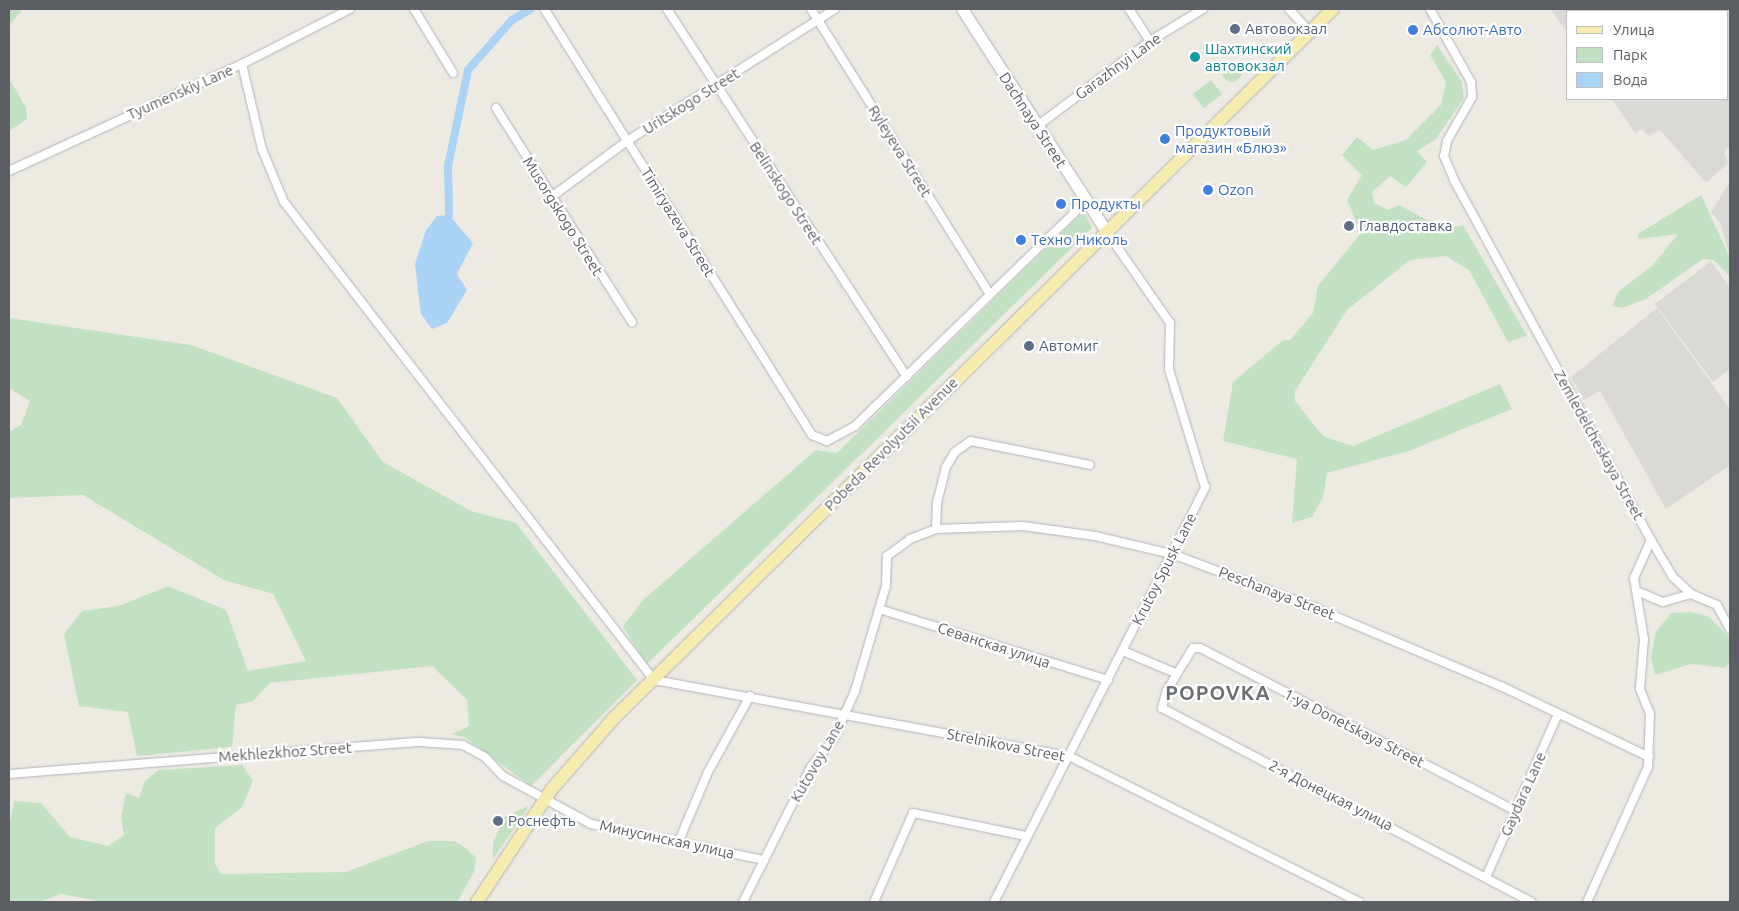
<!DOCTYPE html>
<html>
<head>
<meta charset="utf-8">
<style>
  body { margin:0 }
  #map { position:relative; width:1739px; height:911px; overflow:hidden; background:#eceae3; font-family:Ubuntu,sans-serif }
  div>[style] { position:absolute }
  .industrial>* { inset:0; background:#dbd9d5 }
  .green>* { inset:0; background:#c2e1c3; transform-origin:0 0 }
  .round { border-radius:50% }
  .water>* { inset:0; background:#aad3f5 }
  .canal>* { height:8px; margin:-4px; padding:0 4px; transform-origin:4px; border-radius:4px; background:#aad3f5 }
  .roads { filter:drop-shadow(0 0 1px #b1b3b7) drop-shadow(0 0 1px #b1b3b7) }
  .street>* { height:8px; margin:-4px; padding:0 4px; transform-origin:4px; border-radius:4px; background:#fff }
  .secondary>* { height:11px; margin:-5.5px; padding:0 5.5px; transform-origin:5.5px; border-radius:5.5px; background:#fff }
  .primary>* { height:12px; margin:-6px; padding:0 6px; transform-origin:6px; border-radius:6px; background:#f6ecaf }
  .dots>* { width:14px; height:14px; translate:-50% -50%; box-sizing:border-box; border:2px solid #fff; border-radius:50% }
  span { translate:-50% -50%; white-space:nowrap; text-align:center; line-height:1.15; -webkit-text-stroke:4.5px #fff; paint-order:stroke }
  .service-label { font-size:15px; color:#4e5e75 }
  .left { translate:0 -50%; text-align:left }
  .shop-label { font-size:15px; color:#366cbe }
  .culture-label { font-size:15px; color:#0d838f }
  .street-label { font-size:15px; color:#5b5e62 }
  .district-label { font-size:20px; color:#6c7074; font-weight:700; letter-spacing:1px }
  .frame { position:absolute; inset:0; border:10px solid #5b5e62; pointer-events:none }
  .legend { position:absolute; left:1566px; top:10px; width:162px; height:90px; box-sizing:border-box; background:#fff; border:1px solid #bdbfc0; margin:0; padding:6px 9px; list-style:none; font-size:15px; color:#5b5e62 }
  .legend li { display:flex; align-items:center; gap:10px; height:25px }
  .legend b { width:25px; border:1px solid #bdbfc0 }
</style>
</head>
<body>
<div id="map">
  <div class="industrial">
    <i style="clip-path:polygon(1551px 9px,1730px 9px,1730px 145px,1724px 152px,1728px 163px,1706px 183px,1660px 130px,1649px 136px,1642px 129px,1635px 133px,1612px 99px,1728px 99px,1728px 11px,1568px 11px,1568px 34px)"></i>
    <i style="clip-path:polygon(1730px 182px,1730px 256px,1721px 225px,1711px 212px)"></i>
    <i style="clip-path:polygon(1711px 261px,1730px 288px,1730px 369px,1713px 382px,1655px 304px)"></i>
    <i style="clip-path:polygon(1657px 308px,1730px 409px,1730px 465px,1666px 509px,1600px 391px,1584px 400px,1571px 377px)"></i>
  </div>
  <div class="green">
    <i style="clip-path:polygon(9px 9px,23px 9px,9px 26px)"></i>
    <i style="clip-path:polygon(1437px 45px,1462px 82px,1464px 98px,1436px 139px,1417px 151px,1427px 162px,1406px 187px,1390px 176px,1372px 192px,1374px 203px,1388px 210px,1399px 205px,1444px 229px,1463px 225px,1527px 336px,1508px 342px,1469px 270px,1446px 256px,1410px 260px,1347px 310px,1295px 391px,1295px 401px,1323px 436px,1353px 446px,1500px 384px,1512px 409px,1409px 451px,1327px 473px,1323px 497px,1312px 517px,1292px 523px,1297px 459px,1223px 441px,1233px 382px,1283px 340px,1290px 340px,1313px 313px,1318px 286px,1361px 233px,1347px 200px,1362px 175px,1342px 155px,1357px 137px,1373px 150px,1406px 140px,1441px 105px,1446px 82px,1430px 55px)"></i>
    <i class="round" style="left:1222px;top:62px;width:20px;height:20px"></i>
    <i style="clip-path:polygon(9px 78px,26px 108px,27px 119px,9px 131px)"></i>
    <i style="left:1211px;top:80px;width:18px;height:23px;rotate:52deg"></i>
    <i style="clip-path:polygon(1701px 195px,1730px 258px,1730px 276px,1713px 260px,1703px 259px,1646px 299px,1622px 308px,1612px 306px,1619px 291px,1652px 266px,1678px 234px,1639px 239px,1638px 234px)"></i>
    <i style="clip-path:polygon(1084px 211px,1092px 228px,646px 665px,623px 626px,643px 600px,816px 450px,837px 453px)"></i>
    <i style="clip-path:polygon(9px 318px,191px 345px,337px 398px,383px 462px,471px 511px,516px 523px,637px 680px,531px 786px,464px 737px,452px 734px,469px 726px,467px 700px,432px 666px,270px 683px,253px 701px,236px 705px,232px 747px,137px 756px,128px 712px,79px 706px,64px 634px,82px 611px,119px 606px,168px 586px,226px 610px,248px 671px,306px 661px,273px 594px,224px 580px,83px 495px,9px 498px,9px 432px,21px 425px,30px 401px,9px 388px)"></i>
    <i style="clip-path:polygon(1692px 612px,1709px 617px,1730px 638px,1730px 661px,1725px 668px,1691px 664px,1655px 675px,1651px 657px,1656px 632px,1671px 613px)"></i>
    <i style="clip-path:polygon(242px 765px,253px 781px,242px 807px,215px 828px,215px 864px,221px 874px,346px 872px,428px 841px,454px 841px,466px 848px,476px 858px,474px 872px,457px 902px,103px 902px,61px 894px,40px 902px,9px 902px,9px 828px,14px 801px,41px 803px,70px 837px,108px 846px,124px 835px,121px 818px,126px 793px,139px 798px,145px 781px,159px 770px)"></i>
    <i style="clip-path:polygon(529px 806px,493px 859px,493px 843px,504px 817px)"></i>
  </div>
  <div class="water">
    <i style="clip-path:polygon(449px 215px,473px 243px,457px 274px,467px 290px,447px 323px,432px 329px,421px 314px,415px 264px,426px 230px,437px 216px)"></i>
  </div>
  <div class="canal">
    <i style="left:449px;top:215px;width:49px;rotate:-91.2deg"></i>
    <i style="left:448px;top:166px;width:98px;rotate:-78.2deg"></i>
    <i style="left:468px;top:70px;width:67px;rotate:-48.7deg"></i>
    <i style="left:512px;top:20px;width:22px;rotate:-30deg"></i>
  </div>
  <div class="roads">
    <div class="street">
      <i style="left:414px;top:9px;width:75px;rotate:58.6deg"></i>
      <i style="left:667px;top:9px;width:439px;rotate:56.9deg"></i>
      <i style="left:811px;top:9px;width:335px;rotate:57.9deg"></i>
      <i style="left:1129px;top:9px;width:38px;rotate:57deg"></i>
      <i style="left:1289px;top:9px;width:31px;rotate:48deg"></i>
      <i style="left:1430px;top:9px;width:84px;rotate:60.7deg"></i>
      <i style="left:1471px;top:82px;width:15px;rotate:86deg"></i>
      <i style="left:1472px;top:97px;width:51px;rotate:119.6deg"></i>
      <i style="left:1447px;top:141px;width:15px;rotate:101deg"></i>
      <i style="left:1444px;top:156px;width:28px;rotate:67deg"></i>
      <i style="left:1455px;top:182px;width:408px;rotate:61.3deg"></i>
      <i style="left:1651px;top:540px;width:42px;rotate:114.1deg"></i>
      <i style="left:1634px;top:578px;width:62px;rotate:80.7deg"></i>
      <i style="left:1644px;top:639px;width:50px;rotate:94.6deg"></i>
      <i style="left:1640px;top:689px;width:27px;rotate:68deg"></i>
      <i style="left:1650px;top:714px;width:53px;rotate:92.2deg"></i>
      <i style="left:1648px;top:767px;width:148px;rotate:114.3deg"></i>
      <i style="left:545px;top:10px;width:502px;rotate:57.86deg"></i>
      <i style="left:812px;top:435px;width:16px;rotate:22deg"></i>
      <i style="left:827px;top:441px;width:32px;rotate:-28deg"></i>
      <i style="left:855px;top:426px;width:322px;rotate:-44.2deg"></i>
      <i style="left:242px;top:64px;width:87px;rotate:76.8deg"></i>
      <i style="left:262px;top:149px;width:57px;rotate:67.5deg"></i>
      <i style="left:284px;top:202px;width:604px;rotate:52.26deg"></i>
      <i style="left:654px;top:680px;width:422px;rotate:10.4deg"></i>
      <i style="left:1069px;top:756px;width:325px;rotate:26.7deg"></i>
      <i style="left:496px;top:108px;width:254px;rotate:57.6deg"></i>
      <i style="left:1036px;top:127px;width:143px;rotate:-37deg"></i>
      <i style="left:1150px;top:41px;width:62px;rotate:-31.1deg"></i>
      <i style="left:9px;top:171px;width:256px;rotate:-24.7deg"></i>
      <i style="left:242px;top:64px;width:121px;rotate:-27deg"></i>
      <i style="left:550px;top:198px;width:96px;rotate:-36.5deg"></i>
      <i style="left:627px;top:141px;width:246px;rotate:-32.4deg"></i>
      <i style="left:936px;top:529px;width:26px;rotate:-88deg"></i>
      <i style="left:937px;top:503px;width:37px;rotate:-76deg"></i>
      <i style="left:946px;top:467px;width:17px;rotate:-59deg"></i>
      <i style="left:955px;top:452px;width:19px;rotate:-35deg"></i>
      <i style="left:971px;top:441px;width:121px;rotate:11.4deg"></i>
      <i style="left:1651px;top:540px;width:43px;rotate:59.3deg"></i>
      <i style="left:1673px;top:577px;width:25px;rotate:43deg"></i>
      <i style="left:1691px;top:594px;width:28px;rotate:23deg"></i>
      <i style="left:1717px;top:605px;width:27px;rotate:62deg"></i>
      <i style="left:1639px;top:592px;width:26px;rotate:23deg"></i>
      <i style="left:1663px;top:602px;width:29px;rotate:-16deg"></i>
      <i style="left:879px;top:609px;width:240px;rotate:17.2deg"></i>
      <i style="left:1123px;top:651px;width:56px;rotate:22.9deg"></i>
      <i style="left:9px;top:774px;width:412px;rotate:-4.5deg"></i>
      <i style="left:420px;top:742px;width:43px;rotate:4deg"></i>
      <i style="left:463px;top:745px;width:25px;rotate:29deg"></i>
      <i style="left:485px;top:757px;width:26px;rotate:47deg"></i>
      <i style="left:503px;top:776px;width:100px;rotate:28.6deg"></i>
      <i style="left:591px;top:824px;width:177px;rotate:11.8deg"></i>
      <i style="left:1516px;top:811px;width:356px;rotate:-152.7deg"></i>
      <i style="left:1200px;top:648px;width:7px;rotate:180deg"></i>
      <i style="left:1193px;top:648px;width:49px;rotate:121.8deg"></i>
      <i style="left:1167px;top:690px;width:19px;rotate:106deg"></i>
      <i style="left:1162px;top:708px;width:417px;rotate:27.7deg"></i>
      <i style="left:678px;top:843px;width:77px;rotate:-67.1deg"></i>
      <i style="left:708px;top:772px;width:87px;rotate:-61.1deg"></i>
      <i style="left:1487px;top:875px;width:176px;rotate:-66.2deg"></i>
      <i style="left:743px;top:902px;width:151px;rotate:-63.3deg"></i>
      <i style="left:811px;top:767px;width:35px;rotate:-51deg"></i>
      <i style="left:833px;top:740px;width:54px;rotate:-65.8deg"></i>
      <i style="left:855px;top:691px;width:109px;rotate:-73.6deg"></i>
      <i style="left:886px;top:586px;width:30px;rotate:-88deg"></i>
      <i style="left:887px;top:556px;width:29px;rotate:-36deg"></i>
      <i style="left:910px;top:539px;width:28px;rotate:-21deg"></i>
      <i style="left:936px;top:529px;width:87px;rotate:-2deg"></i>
      <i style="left:1023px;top:526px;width:73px;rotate:7.9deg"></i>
      <i style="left:1095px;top:536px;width:79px;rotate:13.2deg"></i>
      <i style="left:1172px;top:554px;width:156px;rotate:20.6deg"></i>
      <i style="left:1318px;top:609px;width:201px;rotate:22.9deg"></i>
      <i style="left:1503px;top:687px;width:162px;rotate:25.6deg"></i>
      <i style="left:874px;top:902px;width:97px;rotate:-66.3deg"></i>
      <i style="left:913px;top:813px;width:115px;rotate:11.5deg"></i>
      <i style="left:994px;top:902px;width:466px;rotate:-63deg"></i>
      <i style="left:1205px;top:487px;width:123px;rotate:-107deg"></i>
      <i style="left:1169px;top:369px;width:46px;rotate:-88.8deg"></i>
      <i style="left:1170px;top:323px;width:112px;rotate:-124.8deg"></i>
    </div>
    <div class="secondary">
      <i style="left:962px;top:9px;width:265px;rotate:57deg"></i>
    </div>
    <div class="primary">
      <i style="left:477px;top:902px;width:134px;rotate:-56.5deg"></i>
      <i style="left:551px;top:790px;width:97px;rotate:-48.8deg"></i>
      <i style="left:615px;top:717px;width:1008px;rotate:-44.6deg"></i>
    </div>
  </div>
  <div class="dots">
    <i style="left:1235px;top:29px;background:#5c6f8a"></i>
    <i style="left:1413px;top:30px;background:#3f7fe0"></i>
    <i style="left:1195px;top:57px;background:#0f9aa8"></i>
    <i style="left:1165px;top:139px;background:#3f7fe0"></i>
    <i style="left:1208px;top:190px;background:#3f7fe0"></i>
    <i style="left:1061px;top:204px;background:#3f7fe0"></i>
    <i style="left:1349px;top:226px;background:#5c6f8a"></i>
    <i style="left:1021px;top:240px;background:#3f7fe0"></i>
    <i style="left:1029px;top:346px;background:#5c6f8a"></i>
    <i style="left:498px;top:821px;background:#5c6f8a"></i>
  </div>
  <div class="service-label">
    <span class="left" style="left:1245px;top:29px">Автовокзал</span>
    <span class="left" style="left:1359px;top:226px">Главдоставка</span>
    <span class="left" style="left:1039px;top:346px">Автомиг</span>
    <span class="left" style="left:508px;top:821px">Роснефть</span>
  </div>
  <div class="shop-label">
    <span class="left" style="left:1423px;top:30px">Абсолют-Авто</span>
    <span class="left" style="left:1175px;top:139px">Продуктовый<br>магазин «Блюз»</span>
    <span class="left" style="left:1218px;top:190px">Ozon</span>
    <span class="left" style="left:1071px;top:204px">Продукты</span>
    <span class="left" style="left:1031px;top:240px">Техно Николь</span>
  </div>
  <div class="culture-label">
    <span class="left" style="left:1205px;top:57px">Шахтинский<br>автовокзал</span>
  </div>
  <div class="street-label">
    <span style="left:1118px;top:66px;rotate:-36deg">Garazhnyi Lane</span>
    <span style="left:180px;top:92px;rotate:-24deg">Tyumenskiy Lane</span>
    <span style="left:691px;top:101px;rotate:-32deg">Uritskogo Street</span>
    <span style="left:1033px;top:120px;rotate:57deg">Dachnaya Street</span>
    <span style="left:900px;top:151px;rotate:58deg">Ryleyeva Street</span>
    <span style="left:786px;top:193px;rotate:57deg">Belinskogo Street</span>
    <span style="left:563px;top:216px;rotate:58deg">Musorgskogo Street</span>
    <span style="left:678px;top:222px;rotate:58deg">Timiryazeva Street</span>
    <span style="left:891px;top:444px;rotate:-45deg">Pobeda Revolyutsii Avenue</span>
    <span style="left:1599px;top:445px;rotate:61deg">Zemledelcheskaya Street</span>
    <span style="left:1164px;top:569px;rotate:-63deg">Krutoy Spusk Lane</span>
    <span style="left:1277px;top:593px;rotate:21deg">Peschanaya Street</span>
    <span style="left:994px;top:645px;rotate:18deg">Севанская улица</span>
    <span style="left:1354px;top:728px;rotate:27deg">1-ya Donetskaya Street</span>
    <span style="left:1006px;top:745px;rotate:11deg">Strelnikova Street</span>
    <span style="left:285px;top:752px;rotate:-4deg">Mekhlezkhoz Street</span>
    <span style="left:817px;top:761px;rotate:-60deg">Kutovoy Lane</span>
    <span style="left:1523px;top:794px;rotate:-66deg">Gaydara Lane</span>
    <span style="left:1331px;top:795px;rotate:27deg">2-я Донецкая улица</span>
    <span style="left:667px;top:839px;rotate:12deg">Минусинская улица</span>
  </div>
  <div class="district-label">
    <span style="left:1218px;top:692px">POPOVKA</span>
  </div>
  <div class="frame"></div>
  <ul class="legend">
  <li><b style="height:6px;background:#f6ecaf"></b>Улица</li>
  <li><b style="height:14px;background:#c2e1c3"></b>Парк</li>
  <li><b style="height:14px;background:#aad3f5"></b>Вода</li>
  </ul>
</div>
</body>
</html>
